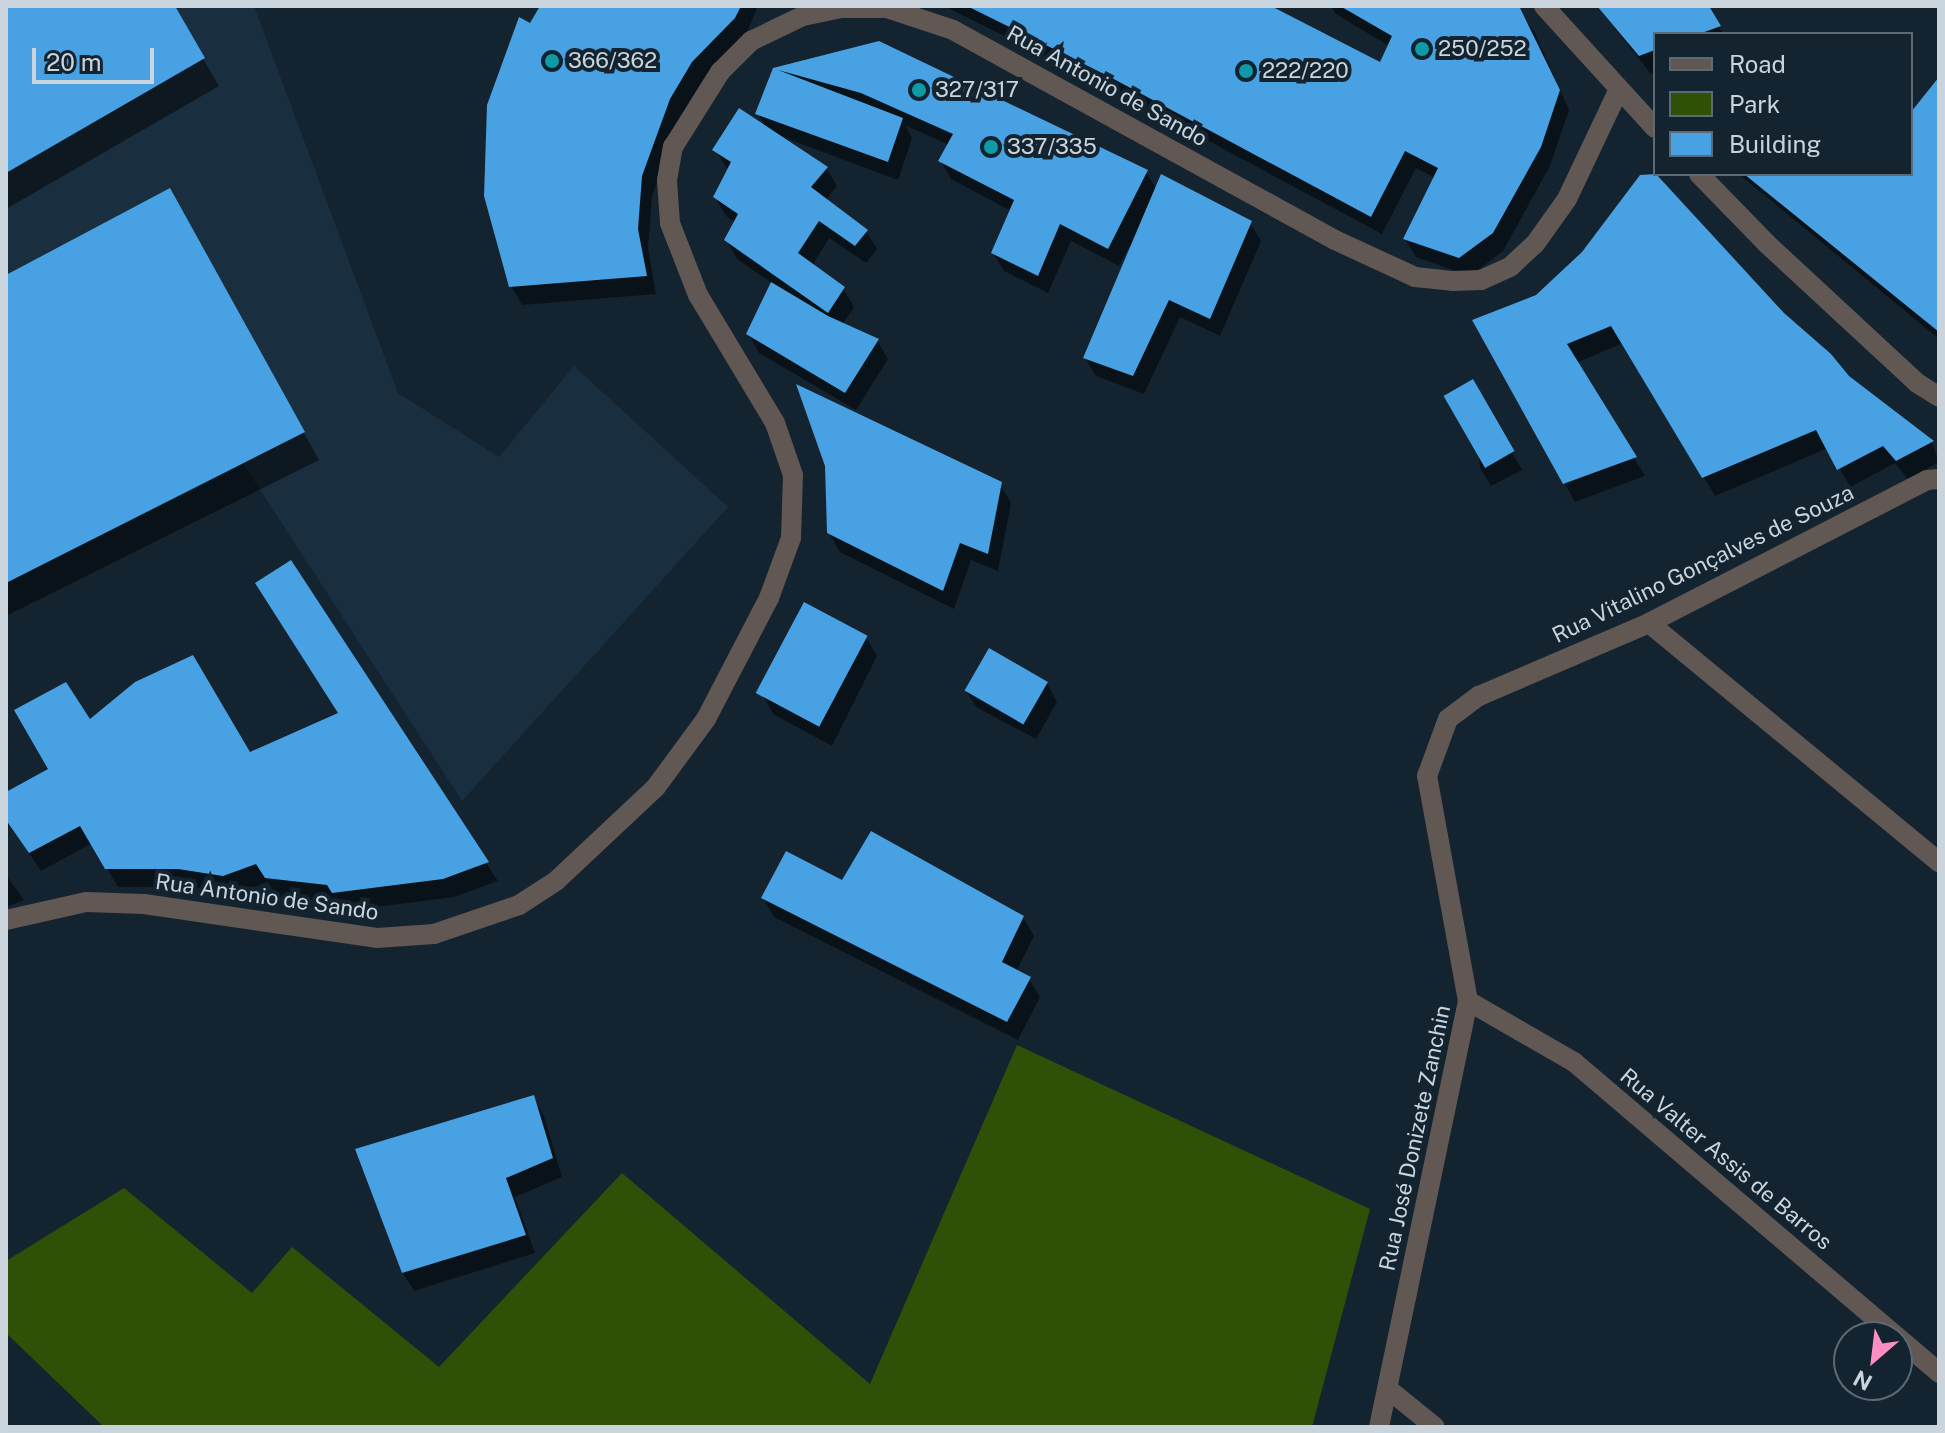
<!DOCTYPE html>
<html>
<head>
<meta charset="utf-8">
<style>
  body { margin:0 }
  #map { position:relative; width:1945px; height:1433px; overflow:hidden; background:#132330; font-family:"Public Sans",sans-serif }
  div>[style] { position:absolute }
  .built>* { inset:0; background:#192e3f }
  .green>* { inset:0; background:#2f5007 }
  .shadow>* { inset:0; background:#0007 }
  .building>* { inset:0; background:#47a1e3; transform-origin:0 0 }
  .minor>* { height:20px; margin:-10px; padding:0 10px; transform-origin:10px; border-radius:10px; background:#615753 }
  .dots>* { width:22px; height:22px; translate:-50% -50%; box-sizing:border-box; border:4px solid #132330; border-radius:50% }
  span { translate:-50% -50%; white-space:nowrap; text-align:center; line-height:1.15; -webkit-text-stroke:8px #132330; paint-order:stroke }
  .poi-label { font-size:22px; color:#c9d4dc }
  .left { translate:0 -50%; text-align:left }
  .street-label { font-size:22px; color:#c9d4dc }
  .frame { position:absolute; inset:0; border:8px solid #c9d4dc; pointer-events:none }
  .legend { position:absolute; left:1653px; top:32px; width:260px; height:144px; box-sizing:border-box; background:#132330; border:2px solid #5c6a75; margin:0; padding:10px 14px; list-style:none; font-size:24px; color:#c9d4dc }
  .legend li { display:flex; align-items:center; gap:16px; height:40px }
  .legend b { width:40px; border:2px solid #5c6a75 }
  .north { position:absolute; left:1833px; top:1321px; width:80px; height:80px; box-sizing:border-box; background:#132330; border:2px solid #5c6a75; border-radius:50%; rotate:208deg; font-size:22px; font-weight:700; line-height:32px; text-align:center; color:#c9d4dc }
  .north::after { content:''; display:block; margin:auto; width:28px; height:36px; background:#fb8fc3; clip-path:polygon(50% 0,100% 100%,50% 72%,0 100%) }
  .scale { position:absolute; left:32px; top:48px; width:122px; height:36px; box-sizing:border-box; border:4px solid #c9d4dc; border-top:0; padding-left:10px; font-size:24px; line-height:28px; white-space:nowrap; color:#c9d4dc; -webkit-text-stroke:6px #132330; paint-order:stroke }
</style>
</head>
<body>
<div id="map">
  <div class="built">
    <i style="clip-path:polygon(6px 6px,254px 6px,398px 393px,499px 457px,574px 366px,728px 507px,462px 801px,244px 465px,6px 583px)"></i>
  </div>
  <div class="green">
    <i style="clip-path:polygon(1017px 1045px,1370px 1209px,1312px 1427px,104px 1427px,6px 1333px,6px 1261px,124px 1188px,252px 1293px,292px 1247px,439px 1367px,622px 1173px,870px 1384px)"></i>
  </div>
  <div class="shadow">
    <i style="clip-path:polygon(6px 6px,172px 6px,219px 86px,6px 209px)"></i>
    <i style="clip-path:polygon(542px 6px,758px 6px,745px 37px,702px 81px,680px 118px,652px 196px,648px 249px,656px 294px,522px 305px,511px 286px,531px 26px)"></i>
    <i style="clip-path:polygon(944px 6px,1266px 6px,1381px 65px,1389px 46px,1336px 14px,1331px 6px,1516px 6px,1535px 33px,1569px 110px,1550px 166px,1503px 251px,1470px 276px,1416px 257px,1405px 239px,1435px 178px,1416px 168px,1382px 234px,1123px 95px)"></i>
    <i style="clip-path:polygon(1597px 6px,1707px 6px,1723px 34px,1655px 34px,1655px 72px,1651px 74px)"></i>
    <i style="clip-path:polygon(879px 43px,1146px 172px,1156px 189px,1250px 223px,1261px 241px,1220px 336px,1180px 317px,1144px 394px,1096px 376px,1085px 358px,1132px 248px,1129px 247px,1119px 266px,1071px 241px,1048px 293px,1004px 271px,993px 253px,1011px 211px,951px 179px,941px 161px,949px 145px,905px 125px,912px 138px,898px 180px,783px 137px,826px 168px,837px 186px,826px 200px,866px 231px,877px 249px,866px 263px,829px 238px,812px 266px,843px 288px,854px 307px,842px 325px,877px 340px,888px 359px,856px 410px,759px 353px,749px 334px,773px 284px,737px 259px,726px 240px,736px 223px,726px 216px,715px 197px,729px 171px,715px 150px,766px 128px,758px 113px,774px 70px)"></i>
    <i style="clip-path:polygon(1939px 81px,1939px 339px,1739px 174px,1911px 174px,1911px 115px)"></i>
    <i style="clip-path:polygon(185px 218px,319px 460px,6px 616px,6px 277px)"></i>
    <i style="clip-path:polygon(1782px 315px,1848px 378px,1932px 442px,1939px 462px,1908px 479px,1895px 463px,1850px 487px,1828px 448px,1715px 496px,1623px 343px,1576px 363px,1645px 476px,1575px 502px,1475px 321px)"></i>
    <i style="clip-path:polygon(1472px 381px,1522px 470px,1491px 486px,1480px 468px)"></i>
    <i style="clip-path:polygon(1000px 484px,1011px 503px,998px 571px,971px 560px,954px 609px,840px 552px,829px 533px)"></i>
    <i style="clip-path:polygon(291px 563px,498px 881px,454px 897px,345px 911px,340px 903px,277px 896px,268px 882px,235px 894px,190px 887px,118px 887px,92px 843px,41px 871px,6px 819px,6px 795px,50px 770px,89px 722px,250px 755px,340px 714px)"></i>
    <i style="clip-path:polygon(866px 637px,877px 656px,832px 746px,773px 714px,763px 695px)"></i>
    <i style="clip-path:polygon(1047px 683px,1057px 702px,1036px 739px,976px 707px,965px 689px)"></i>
    <i style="clip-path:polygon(6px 875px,24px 900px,6px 907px)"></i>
    <i style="clip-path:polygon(843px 883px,1023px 917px,1034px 936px,1016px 972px,1029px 979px,1040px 997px,1018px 1040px,774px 917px,763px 898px)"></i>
    <i style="clip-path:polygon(533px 1097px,544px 1116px,562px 1177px,515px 1197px,535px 1253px,414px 1291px,403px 1273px,358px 1150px)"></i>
  </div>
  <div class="building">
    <i style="clip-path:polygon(6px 6px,175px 6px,205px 58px,6px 173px)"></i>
    <i style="clip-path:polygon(540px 6px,741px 6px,735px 18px,692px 62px,670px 99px,642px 176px,638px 229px,647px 276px,509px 287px,484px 196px,487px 105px,519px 17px,530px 23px)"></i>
    <i style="clip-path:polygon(967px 6px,1271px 6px,1380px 62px,1392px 36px,1340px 6px,1519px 6px,1560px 90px,1541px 147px,1493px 233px,1459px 258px,1403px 239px,1438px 168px,1405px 151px,1371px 217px,1110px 77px)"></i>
    <i style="clip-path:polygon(1597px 6px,1709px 6px,1721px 26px,1699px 34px,1655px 34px,1655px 50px,1639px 56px)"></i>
    <i style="clip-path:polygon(879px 41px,1148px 170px,1108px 249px,1060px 224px,1038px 276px,991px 253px,1014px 200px,938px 161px,953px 134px,861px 93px,778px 70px,903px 118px,888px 162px,755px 114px,773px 68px)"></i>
    <i style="clip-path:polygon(1939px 77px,1939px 332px,1744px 174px,1911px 174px,1911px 112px)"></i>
    <i style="clip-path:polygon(739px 108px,828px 167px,811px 187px,868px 230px,855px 246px,819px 221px,798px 253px,845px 287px,828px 313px,724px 240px,738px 214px,713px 197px,731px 162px,712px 150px)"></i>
    <i style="clip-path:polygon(1161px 174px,1252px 221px,1210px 319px,1169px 300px,1133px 376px,1083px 358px)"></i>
    <i style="clip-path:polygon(1656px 174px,1784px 313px,1831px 354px,1849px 376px,1934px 441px,1896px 461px,1883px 446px,1837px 470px,1816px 430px,1702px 478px,1611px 326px,1567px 344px,1637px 457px,1563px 484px,1472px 320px,1536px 295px,1582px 252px,1640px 175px)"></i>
    <i style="clip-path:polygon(170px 188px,305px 432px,6px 583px,6px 275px)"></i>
    <i style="clip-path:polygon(771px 282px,828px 316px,879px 339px,845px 393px,746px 334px)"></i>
    <i style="left:1473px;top:379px;width:83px;height:34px;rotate:60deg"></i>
    <i style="clip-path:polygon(796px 384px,1002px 482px,988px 554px,960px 543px,943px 591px,827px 533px,825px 466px)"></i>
    <i style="clip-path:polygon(291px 560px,489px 862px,443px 879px,332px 893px,327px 885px,265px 878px,256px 864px,223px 876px,178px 869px,105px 869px,80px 826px,29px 853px,6px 820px,6px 792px,48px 769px,14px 710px,66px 682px,90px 719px,135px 682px,193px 655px,250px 752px,338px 713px,255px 583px)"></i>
    <i style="left:804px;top:602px;width:72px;height:103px;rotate:28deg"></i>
    <i style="left:989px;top:648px;width:68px;height:49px;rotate:30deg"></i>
    <i style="clip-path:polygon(871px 831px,1024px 916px,1002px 962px,1031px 977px,1007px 1022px,761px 898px,786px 851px,842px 880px)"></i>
    <i style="clip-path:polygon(534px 1095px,553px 1158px,506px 1178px,526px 1235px,402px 1273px,355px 1149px)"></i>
  </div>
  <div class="minor">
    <i style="left:1544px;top:6px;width:165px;rotate:47.7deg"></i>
    <i style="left:1699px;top:174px;width:96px;rotate:45.8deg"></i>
    <i style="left:1766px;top:243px;width:206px;rotate:42.8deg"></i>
    <i style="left:1917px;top:383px;width:26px;rotate:32deg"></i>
    <i style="left:1649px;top:623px;width:376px;rotate:39.5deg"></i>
    <i style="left:6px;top:920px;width:82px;rotate:-12.7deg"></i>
    <i style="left:86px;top:902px;width:58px;rotate:2deg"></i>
    <i style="left:144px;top:904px;width:235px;rotate:8.3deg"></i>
    <i style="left:377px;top:938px;width:57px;rotate:-4deg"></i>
    <i style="left:434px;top:934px;width:90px;rotate:-18.8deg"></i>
    <i style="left:519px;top:905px;width:44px;rotate:-33deg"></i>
    <i style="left:556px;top:881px;width:137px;rotate:-43.2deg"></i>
    <i style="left:656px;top:787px;width:84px;rotate:-53.7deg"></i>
    <i style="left:706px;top:719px;width:136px;rotate:-62.5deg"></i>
    <i style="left:769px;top:598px;width:64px;rotate:-69.9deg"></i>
    <i style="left:791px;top:538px;width:63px;rotate:-88.2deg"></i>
    <i style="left:793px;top:475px;width:55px;rotate:-109.1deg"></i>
    <i style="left:775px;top:423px;width:149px;rotate:-121deg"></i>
    <i style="left:698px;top:295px;width:77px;rotate:-111.3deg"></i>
    <i style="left:670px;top:223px;width:43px;rotate:-94deg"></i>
    <i style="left:667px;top:180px;width:34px;rotate:-80deg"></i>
    <i style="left:673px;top:147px;width:89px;rotate:-57.9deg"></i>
    <i style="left:720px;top:72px;width:44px;rotate:-45deg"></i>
    <i style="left:751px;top:41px;width:58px;rotate:-25.7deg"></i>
    <i style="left:803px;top:16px;width:38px;rotate:-12deg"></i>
    <i style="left:840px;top:8px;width:47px"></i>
    <i style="left:887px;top:8px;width:70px;rotate:18.4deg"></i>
    <i style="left:953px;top:30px;width:436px;rotate:28.8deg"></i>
    <i style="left:1335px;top:240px;width:88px;rotate:24.8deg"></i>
    <i style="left:1415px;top:277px;width:37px;rotate:6deg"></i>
    <i style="left:1452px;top:281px;width:29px;rotate:-2deg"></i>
    <i style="left:1481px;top:280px;width:32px;rotate:-24deg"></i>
    <i style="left:1510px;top:267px;width:34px;rotate:-43deg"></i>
    <i style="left:1535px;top:244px;width:55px;rotate:-54.6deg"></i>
    <i style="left:1567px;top:199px;width:119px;rotate:-64.7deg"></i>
    <i style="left:1468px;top:1001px;width:122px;rotate:29.9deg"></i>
    <i style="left:1574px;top:1062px;width:480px;rotate:40.4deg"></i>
    <i style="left:1388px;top:1389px;width:60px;rotate:39deg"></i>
    <i style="left:1379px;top:1427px;width:435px;rotate:-78.2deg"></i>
    <i style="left:1468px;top:1001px;width:229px;rotate:-100.3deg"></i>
    <i style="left:1427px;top:776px;width:61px;rotate:-69.8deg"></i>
    <i style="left:1448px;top:719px;width:39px;rotate:-37deg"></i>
    <i style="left:1479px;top:696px;width:185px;rotate:-23.2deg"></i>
    <i style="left:1649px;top:623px;width:313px;rotate:-27.2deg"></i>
    <i style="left:1927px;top:480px;width:12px;rotate:-5deg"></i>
  </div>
  <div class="dots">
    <i style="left:1422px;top:49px;background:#0f9aa8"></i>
    <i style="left:552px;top:61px;background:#0f9aa8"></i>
    <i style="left:1246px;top:71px;background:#0f9aa8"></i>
    <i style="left:919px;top:90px;background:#0f9aa8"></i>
    <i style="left:991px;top:147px;background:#0f9aa8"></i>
  </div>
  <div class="poi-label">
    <span class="left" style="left:1438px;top:49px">250/252</span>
    <span class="left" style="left:568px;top:61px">366/362</span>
    <span class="left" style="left:1262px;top:71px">222/220</span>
    <span class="left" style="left:935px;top:90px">327/317</span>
    <span class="left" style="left:1007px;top:147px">337/335</span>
  </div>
  <div class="street-label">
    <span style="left:1107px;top:86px;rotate:29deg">Rua Antonio de Sando</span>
    <span style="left:1703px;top:564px;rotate:-26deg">Rua Vitalino Gonçalves de Souza</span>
    <span style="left:267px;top:897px;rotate:8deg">Rua Antonio de Sando</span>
    <span style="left:1415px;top:1138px;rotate:-78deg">Rua José Donizete Zanchin</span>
    <span style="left:1726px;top:1159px;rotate:40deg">Rua Valter Assis de Barros</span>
  </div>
  <div class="frame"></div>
  <ul class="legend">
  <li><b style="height:10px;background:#615753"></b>Road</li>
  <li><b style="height:22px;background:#2f5007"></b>Park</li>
  <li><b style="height:22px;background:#47a1e3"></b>Building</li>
  </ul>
  <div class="north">N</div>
  <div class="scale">20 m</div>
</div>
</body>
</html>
